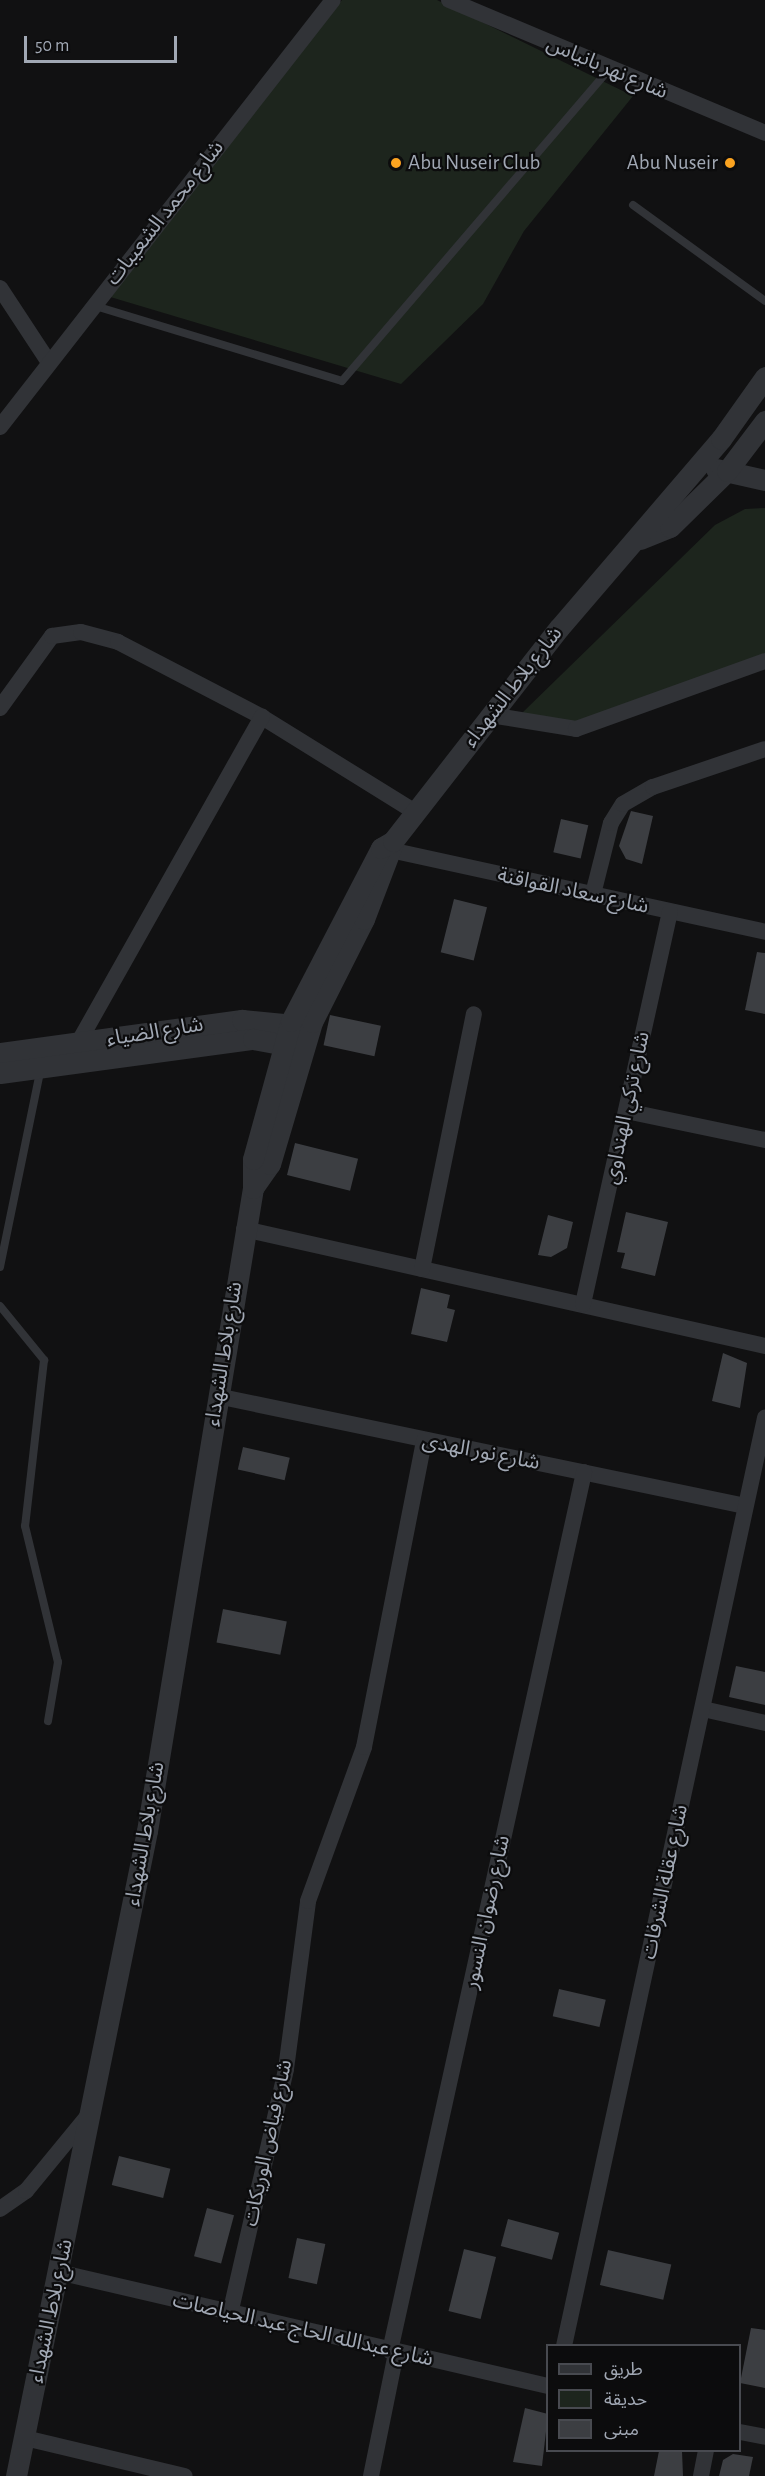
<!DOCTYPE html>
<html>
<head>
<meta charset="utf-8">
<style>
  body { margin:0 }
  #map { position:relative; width:765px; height:2476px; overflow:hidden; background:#111112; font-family:"Alegreya Sans","Noto Sans Arabic",sans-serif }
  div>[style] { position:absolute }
  .green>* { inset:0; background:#1d251d }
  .building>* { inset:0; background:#3c3e42; transform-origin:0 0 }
  .service>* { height:8px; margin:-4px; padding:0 4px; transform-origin:4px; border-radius:4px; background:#313337 }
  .minor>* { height:16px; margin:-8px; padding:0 8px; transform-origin:8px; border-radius:8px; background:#313337 }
  .tertiary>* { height:21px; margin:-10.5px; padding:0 10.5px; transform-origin:10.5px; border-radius:10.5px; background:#313337 }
  .dots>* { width:16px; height:16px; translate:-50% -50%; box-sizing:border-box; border:3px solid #0c0c0d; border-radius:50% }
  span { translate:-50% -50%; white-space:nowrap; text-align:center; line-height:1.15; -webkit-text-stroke:4.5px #0c0c0d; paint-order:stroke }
  .street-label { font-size:21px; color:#a1a8b4 }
  .poi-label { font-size:21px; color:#a1a8b4 }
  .left { translate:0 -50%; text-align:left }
  .right { translate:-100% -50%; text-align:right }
  .legend { position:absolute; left:546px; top:2344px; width:195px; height:108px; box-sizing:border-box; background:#0c0c0d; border:2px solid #484a50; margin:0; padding:8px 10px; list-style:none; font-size:18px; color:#a1a8b4 }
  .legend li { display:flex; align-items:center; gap:12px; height:30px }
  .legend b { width:30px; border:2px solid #484a50 }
  .scale { position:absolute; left:24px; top:36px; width:153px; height:27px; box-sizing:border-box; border:3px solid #a1a8b4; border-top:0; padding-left:8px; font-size:18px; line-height:21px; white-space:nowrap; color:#a1a8b4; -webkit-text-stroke:4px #0c0c0d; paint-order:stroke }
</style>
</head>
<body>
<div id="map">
  <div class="green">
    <i style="clip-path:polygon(342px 0,437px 0,633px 96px,524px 231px,483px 304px,401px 384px,107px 296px)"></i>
    <i style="clip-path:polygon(765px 508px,765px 653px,573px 728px,521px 714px,715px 525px,745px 509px)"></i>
  </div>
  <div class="building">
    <i style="clip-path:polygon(631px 811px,653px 816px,642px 864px,626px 859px,619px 846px)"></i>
    <i style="left:561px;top:819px;width:28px;height:34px;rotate:13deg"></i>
    <i style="left:454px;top:899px;width:34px;height:55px;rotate:14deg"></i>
    <i style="clip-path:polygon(757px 952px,765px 953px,765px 1014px,745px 1010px)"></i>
    <i style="left:330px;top:1015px;width:52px;height:31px;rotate:12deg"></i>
    <i style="left:295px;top:1143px;width:65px;height:33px;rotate:14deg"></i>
    <i style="clip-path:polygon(626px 1212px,668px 1222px,655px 1276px,621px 1268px,625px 1253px,617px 1252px)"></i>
    <i style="clip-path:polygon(548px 1215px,573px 1222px,567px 1248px,551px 1257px,538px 1255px)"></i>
    <i style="clip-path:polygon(421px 1288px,450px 1295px,447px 1308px,455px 1310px,447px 1342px,411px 1334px)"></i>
    <i style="clip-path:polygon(723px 1353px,747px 1363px,740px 1408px,712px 1401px)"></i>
    <i style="left:243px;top:1447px;width:48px;height:23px;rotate:13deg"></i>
    <i style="left:223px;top:1609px;width:65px;height:34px;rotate:11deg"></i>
    <i style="clip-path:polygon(736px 1666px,765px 1672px,765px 1705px,729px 1697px)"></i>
    <i style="left:559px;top:1989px;width:48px;height:28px;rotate:13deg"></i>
    <i style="left:119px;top:2156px;width:53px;height:30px;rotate:14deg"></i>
    <i style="left:207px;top:2208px;width:28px;height:50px;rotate:15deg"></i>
    <i style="left:508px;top:2219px;width:53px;height:28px;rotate:15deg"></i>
    <i style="left:297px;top:2238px;width:29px;height:41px;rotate:12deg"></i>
    <i style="left:464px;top:2249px;width:33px;height:64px;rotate:14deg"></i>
    <i style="left:608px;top:2250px;width:65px;height:36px;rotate:13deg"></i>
    <i style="clip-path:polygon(751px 2328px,765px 2330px,765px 2388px,740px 2383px)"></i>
    <i style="clip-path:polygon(525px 2408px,548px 2414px,542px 2466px,513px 2462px)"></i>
    <i style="clip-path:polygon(659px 2451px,682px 2451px,683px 2476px,654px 2476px)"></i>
    <i style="clip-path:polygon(733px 2454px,753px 2457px,749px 2476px,719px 2476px,723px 2460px)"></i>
  </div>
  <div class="service">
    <i style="left:633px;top:205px;width:163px;rotate:36deg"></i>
    <i style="left:92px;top:305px;width:261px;rotate:16.9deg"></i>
    <i style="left:342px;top:381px;width:410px;rotate:-49.4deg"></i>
    <i style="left:0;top:1267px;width:203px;rotate:-78.4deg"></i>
    <i style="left:0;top:1306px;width:70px;rotate:50.8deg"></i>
    <i style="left:44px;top:1360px;width:167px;rotate:96.5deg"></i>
    <i style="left:25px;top:1526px;width:140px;rotate:76.4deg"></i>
    <i style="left:58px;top:1662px;width:60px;rotate:99.6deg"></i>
  </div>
  <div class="minor">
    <i style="left:449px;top:0;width:343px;rotate:22.8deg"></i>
    <i style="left:0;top:288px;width:87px;rotate:56.7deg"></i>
    <i style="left:0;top:427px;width:541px;rotate:-52.05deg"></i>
    <i style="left:0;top:708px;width:89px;rotate:-54.2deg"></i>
    <i style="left:52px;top:636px;width:29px;rotate:-8deg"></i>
    <i style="left:81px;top:632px;width:38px;rotate:15deg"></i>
    <i style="left:118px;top:642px;width:162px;rotate:27.5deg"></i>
    <i style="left:262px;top:717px;width:180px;rotate:31.8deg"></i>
    <i style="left:490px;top:715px;width:87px;rotate:9.2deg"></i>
    <i style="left:576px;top:729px;width:201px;rotate:-19.8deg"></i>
    <i style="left:381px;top:848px;width:393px;rotate:12.3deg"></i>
    <i style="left:593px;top:894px;width:73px;rotate:-75.8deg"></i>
    <i style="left:611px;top:823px;width:22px;rotate:-58deg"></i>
    <i style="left:623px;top:804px;width:34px;rotate:-30deg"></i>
    <i style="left:653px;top:787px;width:118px;rotate:-18.7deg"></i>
    <i style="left:77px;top:1045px;width:377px;rotate:-60.6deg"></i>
    <i style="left:626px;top:1111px;width:142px;rotate:11.8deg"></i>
    <i style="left:244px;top:1229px;width:534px;rotate:12.66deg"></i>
    <i style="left:422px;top:1269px;width:260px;rotate:-78.5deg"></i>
    <i style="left:583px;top:1304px;width:402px;rotate:-77.5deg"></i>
    <i style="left:217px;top:1396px;width:539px;rotate:11.77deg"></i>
    <i style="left:703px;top:1709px;width:64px;rotate:12.7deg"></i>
    <i style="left:0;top:2209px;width:32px;rotate:-35deg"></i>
    <i style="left:26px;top:2191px;width:101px;rotate:-50.6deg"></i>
    <i style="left:58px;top:2272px;width:503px;rotate:13.1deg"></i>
    <i style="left:230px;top:2314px;width:251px;rotate:-77.1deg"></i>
    <i style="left:286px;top:2069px;width:169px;rotate:-82.5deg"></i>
    <i style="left:308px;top:1901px;width:164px;rotate:-70deg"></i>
    <i style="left:364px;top:1747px;width:313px;rotate:-78.9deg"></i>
    <i style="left:564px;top:2346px;width:950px;rotate:-77.78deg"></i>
    <i style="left:390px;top:2351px;width:900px;rotate:-77.55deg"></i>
    <i style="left:740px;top:2432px;width:25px;rotate:11deg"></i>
    <i style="left:25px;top:2438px;width:164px;rotate:13.4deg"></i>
    <i style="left:371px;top:2476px;width:126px;rotate:-78.5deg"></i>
    <i style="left:701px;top:2476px;width:26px;rotate:-79deg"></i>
  </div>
  <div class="tertiary">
    <i style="left:716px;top:469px;width:50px;rotate:12.7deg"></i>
    <i style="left:640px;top:539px;width:32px;rotate:-22deg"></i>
    <i style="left:670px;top:527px;width:80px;rotate:-44.5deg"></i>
    <i style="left:727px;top:471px;width:63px;rotate:-52.8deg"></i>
    <i style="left:0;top:1053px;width:244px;rotate:-7.8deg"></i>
    <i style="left:242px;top:1020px;width:62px;rotate:5.5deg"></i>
    <i style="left:0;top:1073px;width:255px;rotate:-7.7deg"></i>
    <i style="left:253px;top:1039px;width:44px;rotate:10.5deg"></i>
    <i style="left:253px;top:1188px;width:29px;rotate:-55deg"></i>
    <i style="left:270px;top:1164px;width:148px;rotate:-73.5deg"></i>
    <i style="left:312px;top:1022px;width:115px;rotate:-63.2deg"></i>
    <i style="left:364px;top:919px;width:81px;rotate:-69.1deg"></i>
    <i style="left:16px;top:2476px;width:658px;rotate:-78.52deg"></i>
    <i style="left:147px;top:1831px;width:652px;rotate:-80.64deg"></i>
    <i style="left:253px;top:1188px;width:29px;rotate:-90deg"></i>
    <i style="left:253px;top:1159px;width:143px;rotate:-74.6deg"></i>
    <i style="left:291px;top:1021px;width:195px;rotate:-62.5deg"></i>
    <i style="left:381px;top:848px;width:14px;rotate:-30deg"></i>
    <i style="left:393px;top:841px;width:270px;rotate:-52.1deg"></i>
    <i style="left:559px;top:628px;width:249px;rotate:-49.4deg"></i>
    <i style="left:721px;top:439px;width:76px;rotate:-54.6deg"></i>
  </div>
  <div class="dots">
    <i style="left:396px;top:163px;background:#fba320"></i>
    <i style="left:730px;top:163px;background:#fba320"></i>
  </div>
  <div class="street-label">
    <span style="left:607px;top:68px;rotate:23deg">شارع نهر بانياس</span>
    <span style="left:165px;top:213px;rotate:-52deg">شارع محمد الشعيبات</span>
    <span style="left:513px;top:687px;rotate:-52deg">شارع بلاط الشهداء</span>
    <span style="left:573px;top:891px;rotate:12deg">شارع سعاد القواقنة</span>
    <span style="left:155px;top:1032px;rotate:-9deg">شارع الضياء</span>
    <span style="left:627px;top:1108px;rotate:-78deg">شارع تركي الهنداوي</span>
    <span style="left:224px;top:1354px;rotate:-81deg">شارع بلاط الشهداء</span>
    <span style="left:481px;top:1452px;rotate:11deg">شارع نور الهدى</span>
    <span style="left:145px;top:1834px;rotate:-80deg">شارع بلاط الشهداء</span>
    <span style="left:665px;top:1882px;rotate:-78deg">شارع عقلة الشرفات</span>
    <span style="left:487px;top:1912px;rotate:-78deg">شارع رضوان النسور</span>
    <span style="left:268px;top:2143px;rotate:-78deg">شارع فياض الوريكات</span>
    <span style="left:51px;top:2311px;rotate:-78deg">شارع بلاط الشهداء</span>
    <span style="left:303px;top:2330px;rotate:13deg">شارع عبدالله الحاج عبد الحياصات</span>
  </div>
  <div class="poi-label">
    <span class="left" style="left:408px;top:163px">Abu Nuseir Club</span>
    <span class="right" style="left:718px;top:163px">Abu Nuseir</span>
  </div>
  <ul class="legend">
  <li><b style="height:8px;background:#313337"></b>طريق</li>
  <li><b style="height:16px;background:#1d251d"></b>حديقة</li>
  <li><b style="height:16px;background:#3c3e42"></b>مبنى</li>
  </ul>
  <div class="scale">50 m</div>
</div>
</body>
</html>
